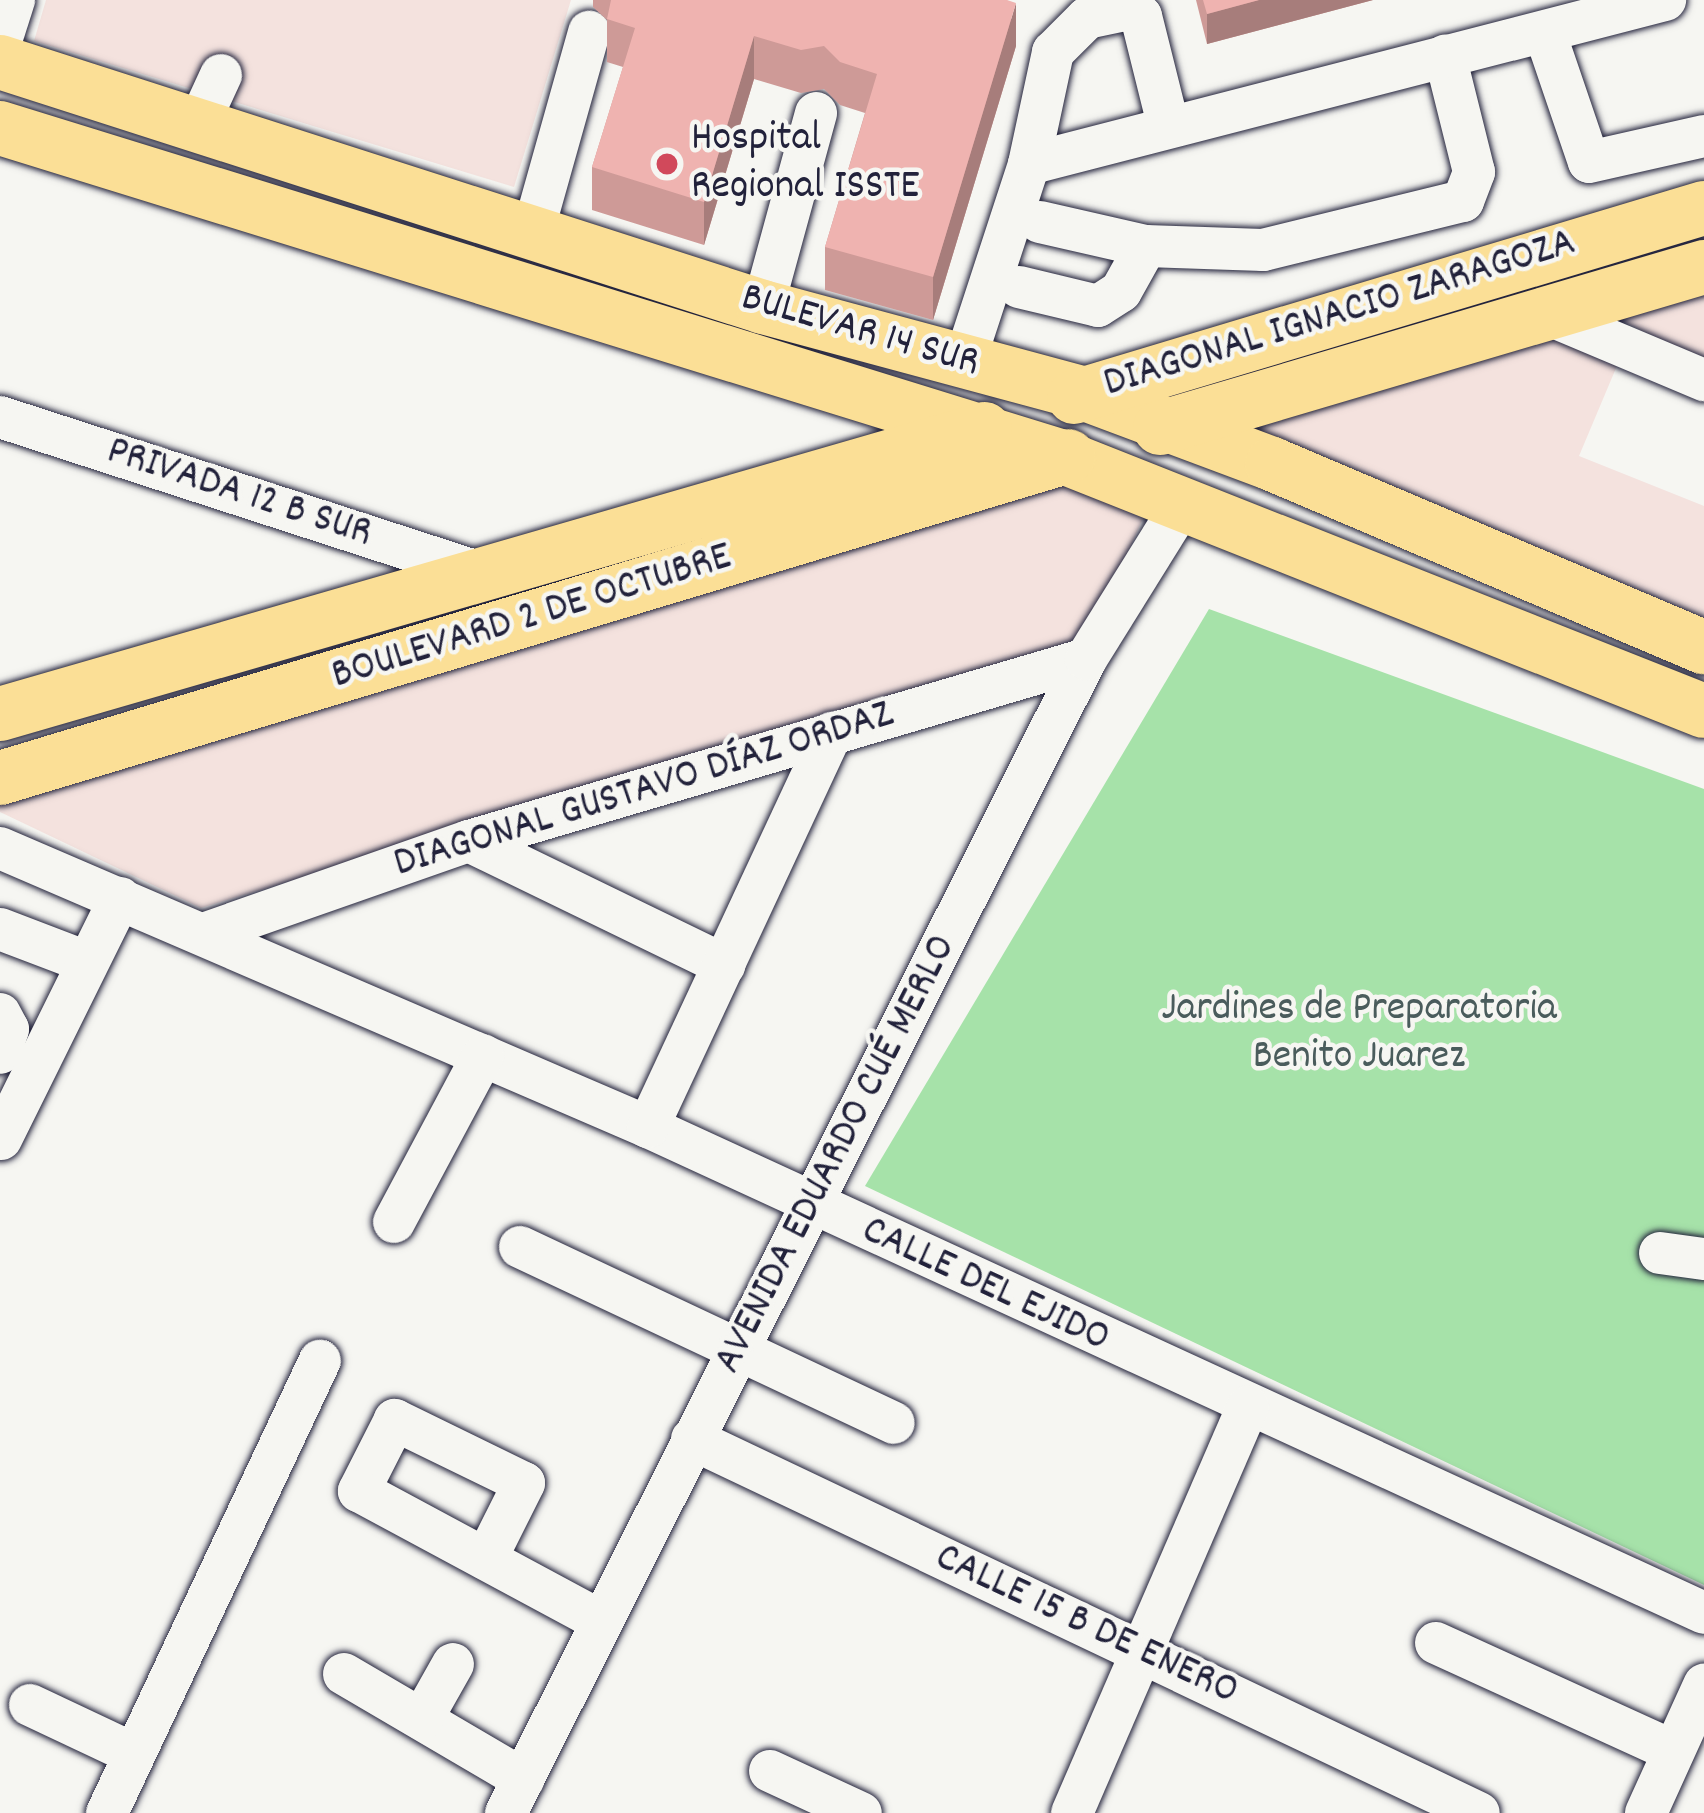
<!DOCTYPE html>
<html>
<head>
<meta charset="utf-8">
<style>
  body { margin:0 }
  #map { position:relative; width:1704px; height:1813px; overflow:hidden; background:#f6f6f2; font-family:Dekko,sans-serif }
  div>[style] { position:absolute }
  .built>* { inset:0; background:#f4e2de }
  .green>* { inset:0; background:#a6e2a9 }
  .roads { filter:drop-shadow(0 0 3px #22223b) drop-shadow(0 0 3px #22223b) }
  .minor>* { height:42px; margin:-21px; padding:0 21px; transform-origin:21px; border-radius:21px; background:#f6f6f2 }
  .major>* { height:54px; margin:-27px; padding:0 27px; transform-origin:27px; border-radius:27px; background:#fbdf96 }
  .wall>* { inset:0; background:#ce9a97 }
  .shaded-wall>* { inset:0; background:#a77d7b }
  .building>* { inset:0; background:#efb3b0 }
  .dots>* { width:33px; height:33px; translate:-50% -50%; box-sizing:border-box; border:6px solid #f6f6f2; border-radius:50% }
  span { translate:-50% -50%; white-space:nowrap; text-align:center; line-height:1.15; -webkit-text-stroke:9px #f6f6f2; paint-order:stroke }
  .poi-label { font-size:42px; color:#22223b }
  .left { translate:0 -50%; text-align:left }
  .street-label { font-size:42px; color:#22223b }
  .park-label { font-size:42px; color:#4a5c5c }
</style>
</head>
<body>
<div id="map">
  <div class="built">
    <i style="clip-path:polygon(46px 0,571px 0,514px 187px,34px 41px)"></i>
    <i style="clip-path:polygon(1704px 290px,1704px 361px,1612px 316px)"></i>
    <i style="clip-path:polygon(1555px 336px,1619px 361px,1579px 456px,1704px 506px,1704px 623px,1222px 418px)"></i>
    <i style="clip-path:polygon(1056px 472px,1143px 518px,1090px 639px,201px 908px,0 812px,0 798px)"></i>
  </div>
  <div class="green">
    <i style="clip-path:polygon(1209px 609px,1704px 789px,1704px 1585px,865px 1186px)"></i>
  </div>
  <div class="roads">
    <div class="minor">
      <i style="left:1545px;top:33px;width:136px;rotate:71.2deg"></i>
      <i style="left:1589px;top:162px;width:118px;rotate:-12.7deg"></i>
      <i style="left:0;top:44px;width:46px;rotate:-72.3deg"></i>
      <i style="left:198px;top:125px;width:55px;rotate:-65.3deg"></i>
      <i style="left:1029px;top:164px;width:115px;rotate:-77.9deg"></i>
      <i style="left:1053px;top:52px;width:48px;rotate:-45deg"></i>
      <i style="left:1087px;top:18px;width:40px;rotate:-12deg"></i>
      <i style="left:1126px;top:10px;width:16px;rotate:22deg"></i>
      <i style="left:1141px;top:16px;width:111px;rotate:76deg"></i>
      <i style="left:1040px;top:222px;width:109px;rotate:12.8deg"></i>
      <i style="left:1146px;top:246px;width:117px;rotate:2deg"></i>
      <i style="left:1263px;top:250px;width:206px;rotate:-13.8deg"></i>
      <i style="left:1463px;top:201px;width:31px;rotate:-69deg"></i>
      <i style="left:1474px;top:172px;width:120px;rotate:-104deg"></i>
      <i style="left:534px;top:228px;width:204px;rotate:-74.3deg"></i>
      <i style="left:1019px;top:287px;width:81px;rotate:13.5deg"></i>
      <i style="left:1098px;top:306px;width:27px;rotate:-33deg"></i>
      <i style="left:1121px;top:291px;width:51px;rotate:-60.9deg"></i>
      <i style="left:763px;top:307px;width:201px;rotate:-74.7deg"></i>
      <i style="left:1542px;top:312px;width:176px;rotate:22.8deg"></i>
      <i style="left:965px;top:360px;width:206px;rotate:-71.9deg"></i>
      <i style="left:1029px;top:164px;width:657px;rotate:-14.46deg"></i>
      <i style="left:0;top:417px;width:503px;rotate:17.97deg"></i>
      <i style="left:469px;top:841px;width:284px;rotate:25.9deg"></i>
      <i style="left:0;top:848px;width:706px;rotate:23.29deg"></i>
      <i style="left:648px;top:1127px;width:1162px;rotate:24.71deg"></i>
      <i style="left:0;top:929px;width:93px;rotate:20.8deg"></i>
      <i style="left:206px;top:933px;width:279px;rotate:-19.3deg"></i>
      <i style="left:469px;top:841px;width:643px;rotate:-16.43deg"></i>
      <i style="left:0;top:1014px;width:17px;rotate:62deg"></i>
      <i style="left:8px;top:1029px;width:25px;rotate:108deg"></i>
      <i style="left:648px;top:1127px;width:435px;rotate:-65deg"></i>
      <i style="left:1px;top:1139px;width:269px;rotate:-63.7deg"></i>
      <i style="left:394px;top:1222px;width:189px;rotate:-61.9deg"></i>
      <i style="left:520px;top:1247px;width:413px;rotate:25.2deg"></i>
      <i style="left:1660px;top:1253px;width:44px;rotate:7.8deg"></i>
      <i style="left:692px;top:1439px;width:871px;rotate:25.42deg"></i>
      <i style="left:486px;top:1559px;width:85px;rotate:-63.4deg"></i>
      <i style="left:524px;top:1483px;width:144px;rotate:-154deg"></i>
      <i style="left:395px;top:1420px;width:80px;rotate:116.9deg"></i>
      <i style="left:359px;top:1491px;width:276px;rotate:28.3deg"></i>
      <i style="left:1436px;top:1643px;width:260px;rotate:24.5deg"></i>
      <i style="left:344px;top:1674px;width:208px;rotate:30.4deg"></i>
      <i style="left:30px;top:1705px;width:115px;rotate:25.2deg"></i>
      <i style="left:422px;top:1719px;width:63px;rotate:-60.6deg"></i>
      <i style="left:770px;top:1771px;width:100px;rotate:24.8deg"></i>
      <i style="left:107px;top:1813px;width:500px;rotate:-64.8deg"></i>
      <i style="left:506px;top:1813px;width:1292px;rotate:-63.32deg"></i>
      <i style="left:1086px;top:659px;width:181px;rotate:-58.1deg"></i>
      <i style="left:1072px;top:1813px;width:443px;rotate:-66.6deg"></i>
      <i style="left:1646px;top:1813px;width:141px;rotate:-65.6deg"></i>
    </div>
    <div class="major">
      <i style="left:0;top:62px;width:801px;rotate:17.8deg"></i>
      <i style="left:763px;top:307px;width:334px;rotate:15.1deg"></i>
      <i style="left:1085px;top:394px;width:200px;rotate:20.5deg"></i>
      <i style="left:1272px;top:464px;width:469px;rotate:23deg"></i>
      <i style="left:0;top:128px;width:1113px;rotate:17.2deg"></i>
      <i style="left:1063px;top:457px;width:689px;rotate:21.62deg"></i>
      <i style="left:1074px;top:397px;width:658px;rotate:-16.7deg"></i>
      <i style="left:1160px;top:428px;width:567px;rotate:-16.49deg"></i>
      <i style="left:0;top:714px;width:1025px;rotate:-16.14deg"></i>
      <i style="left:0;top:778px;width:1116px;rotate:-16.76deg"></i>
    </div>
  </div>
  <div class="wall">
    <i style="clip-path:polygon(593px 0,1007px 0,1016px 46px,933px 320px,825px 290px,825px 247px,865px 113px,840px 105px,824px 89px,801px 93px,754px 79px,704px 245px,592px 210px,592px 167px,623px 67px,607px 62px,607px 20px,593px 7px)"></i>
    <i style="clip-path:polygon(1196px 0,1373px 0,1207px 44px)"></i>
  </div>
  <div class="shaded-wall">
    <i style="clip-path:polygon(1259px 0,1373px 0,1207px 44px,1207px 14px)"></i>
    <i style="clip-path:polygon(1016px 3px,1016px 46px,933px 320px,933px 277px)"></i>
    <i style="clip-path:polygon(754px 36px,754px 79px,704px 245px,704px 202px)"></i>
  </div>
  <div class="building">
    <i style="clip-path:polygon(611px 0,1007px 0,1016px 3px,933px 277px,825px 247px,877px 74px,840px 62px,824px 46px,801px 50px,754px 36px,704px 202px,592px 167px,635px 28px,607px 19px)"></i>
    <i style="clip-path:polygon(1203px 0,1259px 0,1207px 14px)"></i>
  </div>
  <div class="dots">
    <i style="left:667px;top:164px;background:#d1495b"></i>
  </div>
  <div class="poi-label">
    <span class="left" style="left:691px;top:164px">Hospital<br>Regional ISSTE</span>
  </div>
  <div class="street-label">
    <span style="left:1340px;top:315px;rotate:-17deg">DIAGONAL IGNACIO ZARAGOZA</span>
    <span style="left:860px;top:332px;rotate:16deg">BULEVAR 14 SUR</span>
    <span style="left:239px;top:494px;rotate:18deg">PRIVADA 12 B SUR</span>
    <span style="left:532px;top:618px;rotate:-17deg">BOULEVARD 2 DE OCTUBRE</span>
    <span style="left:644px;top:791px;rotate:-17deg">DIAGONAL GUSTAVO DÍAZ ORDAZ</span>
    <span style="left:837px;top:1155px;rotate:-63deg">AVENIDA EDUARDO CUÉ MERLO</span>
    <span style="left:985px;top:1286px;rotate:25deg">CALLE DEL EJIDO</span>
    <span style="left:1086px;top:1626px;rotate:25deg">CALLE 15 B DE ENERO</span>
  </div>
  <div class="park-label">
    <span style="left:1359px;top:1034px">Jardines de Preparatoria<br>Benito Juarez</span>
  </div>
</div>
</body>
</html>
